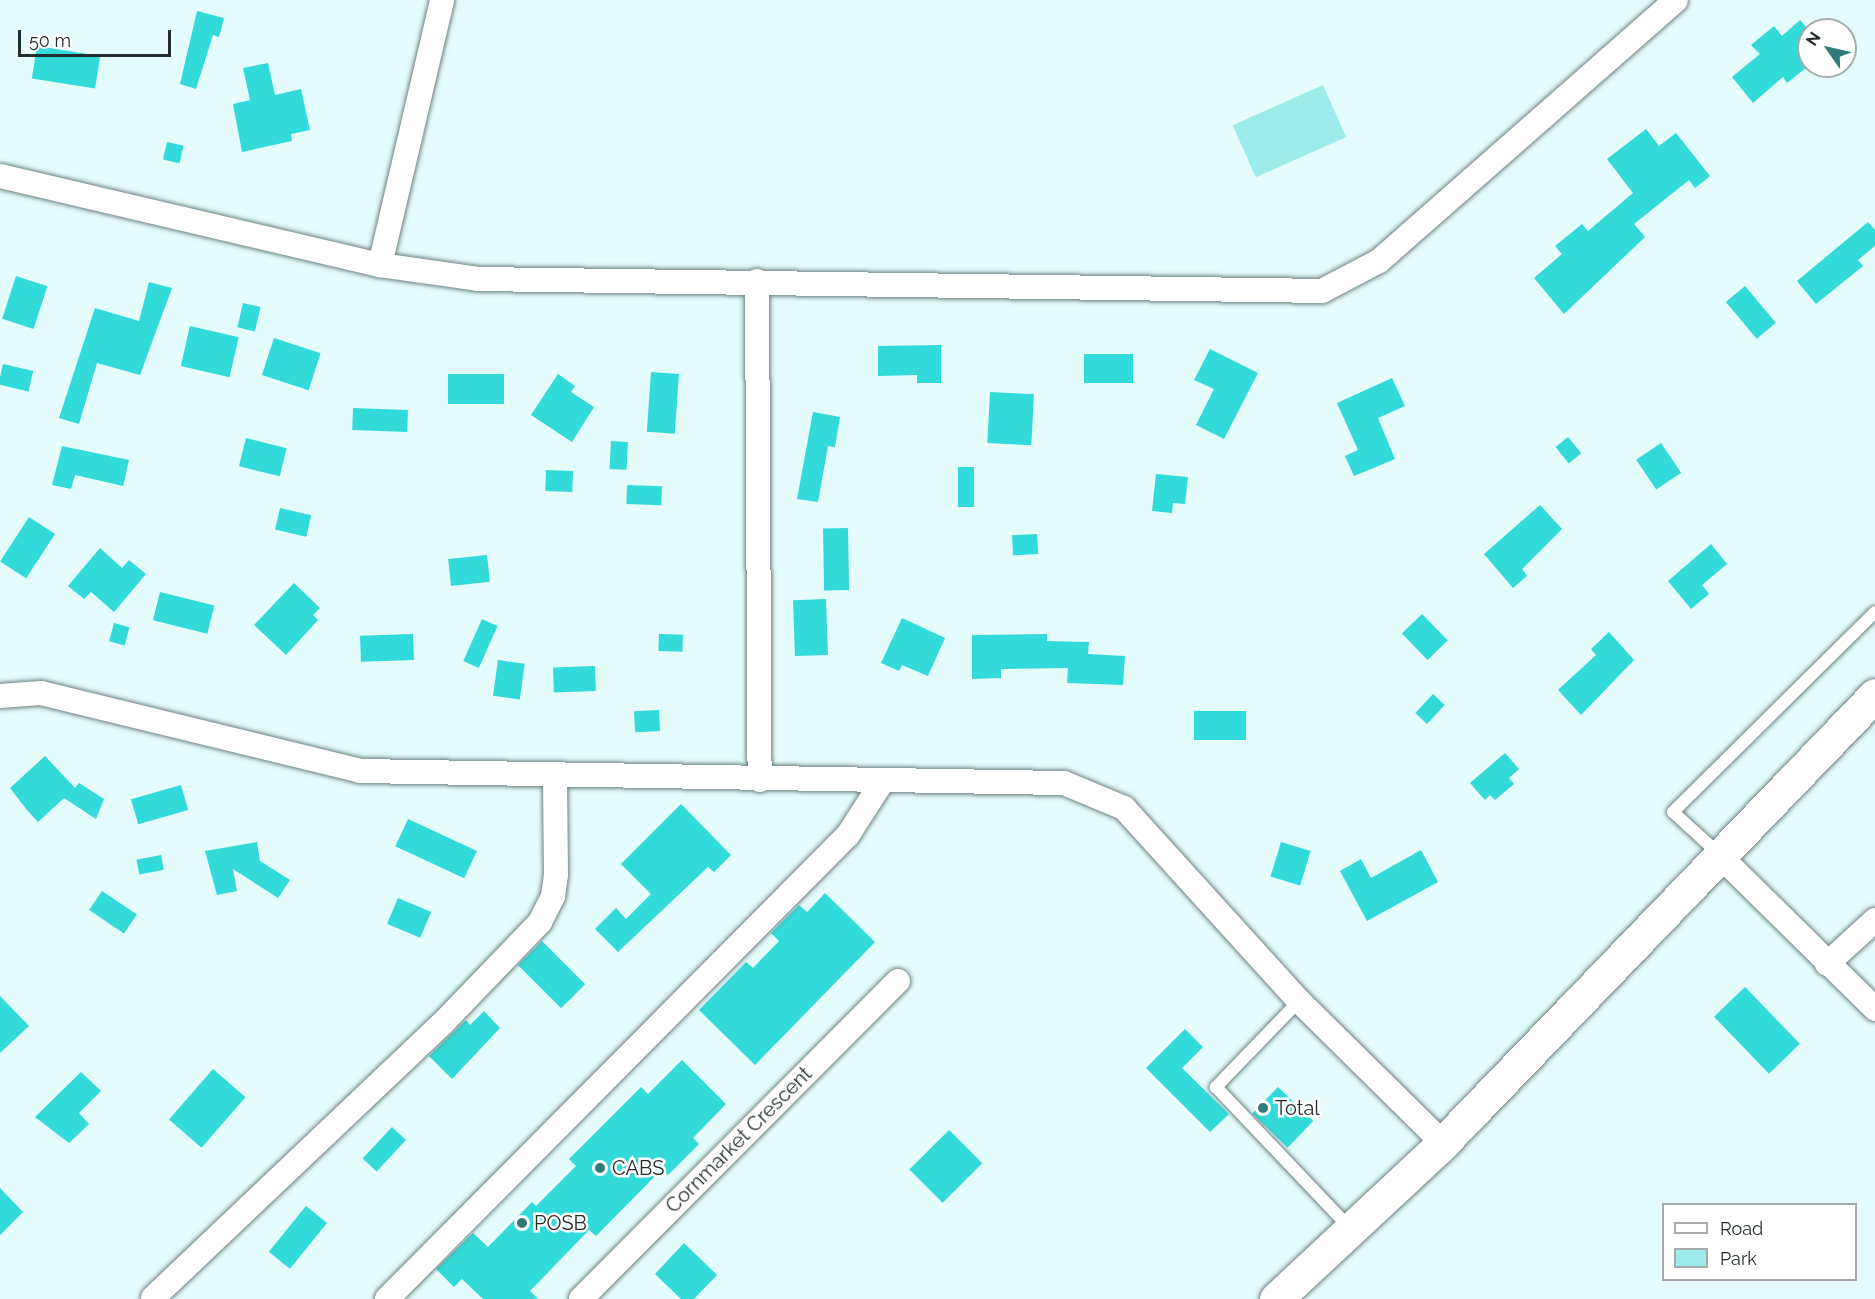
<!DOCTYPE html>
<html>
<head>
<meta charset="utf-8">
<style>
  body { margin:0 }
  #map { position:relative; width:1875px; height:1299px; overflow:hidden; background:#e4fcfb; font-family:Raleway,sans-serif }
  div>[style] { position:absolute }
  .green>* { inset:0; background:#9deceb; transform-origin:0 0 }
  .building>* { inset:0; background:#32dad9; transform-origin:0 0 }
  .roads { filter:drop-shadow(0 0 2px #6d8382) drop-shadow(0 0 2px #6d8382) }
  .lane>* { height:12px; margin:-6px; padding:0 6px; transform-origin:6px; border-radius:6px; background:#fff }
  .street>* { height:24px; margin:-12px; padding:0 12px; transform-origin:12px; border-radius:12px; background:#fff }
  .secondary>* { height:33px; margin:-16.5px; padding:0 16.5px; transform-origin:16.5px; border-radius:16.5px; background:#fff }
  .dots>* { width:16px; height:16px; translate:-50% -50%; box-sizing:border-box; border:3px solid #fff; border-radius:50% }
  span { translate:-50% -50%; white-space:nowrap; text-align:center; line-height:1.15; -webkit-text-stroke:5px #fff; paint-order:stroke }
  .poi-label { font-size:20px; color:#242d2d }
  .left { translate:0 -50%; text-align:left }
  .street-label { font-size:20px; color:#242d2d }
  .legend { position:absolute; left:1662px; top:1203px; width:195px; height:78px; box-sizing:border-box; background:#fff; border:2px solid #a7abab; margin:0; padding:8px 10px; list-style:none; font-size:18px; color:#242d2d }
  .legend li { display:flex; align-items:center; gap:12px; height:30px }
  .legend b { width:30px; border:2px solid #a7abab }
  .north { position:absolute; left:1797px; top:18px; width:60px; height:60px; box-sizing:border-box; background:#fff; border:2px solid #a7abab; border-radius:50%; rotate:304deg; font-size:16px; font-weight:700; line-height:24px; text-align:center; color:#242d2d }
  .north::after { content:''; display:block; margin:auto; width:21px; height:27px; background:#317a7a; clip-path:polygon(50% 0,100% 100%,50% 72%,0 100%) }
  .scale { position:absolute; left:18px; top:30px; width:153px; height:27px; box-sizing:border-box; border:3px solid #242d2d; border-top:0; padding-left:8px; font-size:18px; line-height:21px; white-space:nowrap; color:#242d2d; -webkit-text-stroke:4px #fff; paint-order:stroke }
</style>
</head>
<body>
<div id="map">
  <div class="green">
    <i style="left:1323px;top:85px;width:57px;height:99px;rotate:66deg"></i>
  </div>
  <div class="building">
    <i style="clip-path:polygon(197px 11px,224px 18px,219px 37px,213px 35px,196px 89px,180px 84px)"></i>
    <i style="clip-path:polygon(1800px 20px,1809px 31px,1809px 56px,1802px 62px,1807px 67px,1787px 83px,1783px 77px,1753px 103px,1732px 77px,1760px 54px,1751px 45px,1774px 26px,1782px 36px)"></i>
    <i style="left:37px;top:46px;width:64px;height:33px;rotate:9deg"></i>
    <i style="clip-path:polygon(268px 63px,275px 95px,301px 89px,310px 130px,291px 134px,292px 141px,242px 152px,233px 104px,250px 100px,243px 68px)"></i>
    <i style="clip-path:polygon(1646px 129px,1659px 146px,1676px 133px,1710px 176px,1695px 188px,1689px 180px,1634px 224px,1645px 237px,1564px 314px,1534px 278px,1562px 254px,1555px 246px,1582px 224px,1588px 231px,1633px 193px,1607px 159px)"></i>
    <i style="left:167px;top:142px;width:17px;height:18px;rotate:13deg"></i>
    <i style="clip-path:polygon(1868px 222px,1875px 230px,1875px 246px,1858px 260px,1863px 266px,1816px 304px,1797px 281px)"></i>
    <i style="left:16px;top:276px;width:33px;height:45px;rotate:18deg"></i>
    <i style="clip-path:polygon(149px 282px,172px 288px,140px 375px,97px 363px,79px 424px,59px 418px,95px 308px,139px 321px)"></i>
    <i style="left:1745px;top:286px;width:48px;height:25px;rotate:50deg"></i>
    <i style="left:243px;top:303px;width:18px;height:25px;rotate:13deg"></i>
    <i style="left:190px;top:326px;width:50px;height:41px;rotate:13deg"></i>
    <i style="left:274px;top:338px;width:49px;height:39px;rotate:18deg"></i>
    <i style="clip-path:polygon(941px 345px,941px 383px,917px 383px,917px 375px,878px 376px,878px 346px)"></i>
    <i style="clip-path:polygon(1210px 349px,1258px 373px,1224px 439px,1196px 425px,1214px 389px,1194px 380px)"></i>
    <i style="left:1133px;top:354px;width:29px;height:49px;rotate:90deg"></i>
    <i style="left:3px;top:364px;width:31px;height:21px;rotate:13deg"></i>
    <i style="left:651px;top:372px;width:28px;height:60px;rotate:4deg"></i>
    <i style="left:448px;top:374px;width:56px;height:30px"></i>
    <i style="clip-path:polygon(558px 374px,575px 386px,571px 392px,594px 407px,572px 442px,531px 415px)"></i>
    <i style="clip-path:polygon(1392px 378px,1405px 406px,1378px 418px,1395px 459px,1354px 476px,1345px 456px,1358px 450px,1337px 403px)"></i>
    <i style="left:990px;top:392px;width:44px;height:51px;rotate:3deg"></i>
    <i style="left:353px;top:408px;width:55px;height:22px;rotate:2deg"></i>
    <i style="clip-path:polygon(813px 412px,840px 417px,835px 447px,828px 446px,818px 502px,797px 499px)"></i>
    <i style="left:1568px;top:437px;width:21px;height:16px;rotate:51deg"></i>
    <i style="left:246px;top:438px;width:42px;height:29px;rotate:14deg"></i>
    <i style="left:611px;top:441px;width:17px;height:28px;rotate:3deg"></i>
    <i style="left:1661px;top:443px;width:36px;height:30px;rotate:56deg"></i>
    <i style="clip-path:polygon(62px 446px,129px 460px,123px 486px,75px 475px,71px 489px,52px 485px)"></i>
    <i style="left:958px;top:467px;width:16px;height:40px"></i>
    <i style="left:546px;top:470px;width:27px;height:21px;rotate:2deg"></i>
    <i style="clip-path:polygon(1156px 474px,1188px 477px,1185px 504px,1173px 503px,1172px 513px,1152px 511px)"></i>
    <i style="left:627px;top:485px;width:35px;height:19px;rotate:2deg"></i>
    <i style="clip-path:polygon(1540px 505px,1562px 529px,1522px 569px,1527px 576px,1513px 588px,1484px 554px)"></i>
    <i style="left:280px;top:508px;width:32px;height:22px;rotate:13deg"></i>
    <i style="left:29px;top:517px;width:31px;height:53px;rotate:33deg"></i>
    <i style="left:848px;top:528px;width:62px;height:25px;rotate:89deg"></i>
    <i style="left:1037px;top:534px;width:20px;height:25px;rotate:87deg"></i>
    <i style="clip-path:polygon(1711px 544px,1727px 564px,1702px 585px,1709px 594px,1691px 609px,1668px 581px)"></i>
    <i style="clip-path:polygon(100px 548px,122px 568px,129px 560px,146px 574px,114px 612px,91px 592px,84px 599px,68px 586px)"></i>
    <i style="left:487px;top:555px;width:27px;height:39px;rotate:84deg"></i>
    <i style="clip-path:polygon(294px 583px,320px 608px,313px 615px,318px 620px,286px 655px,254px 625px)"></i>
    <i style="left:160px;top:592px;width:56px;height:29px;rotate:14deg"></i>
    <i style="left:826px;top:599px;width:56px;height:33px;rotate:88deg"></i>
    <i style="left:1422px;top:614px;width:37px;height:28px;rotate:46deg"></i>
    <i style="clip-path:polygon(902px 618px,945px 638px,928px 676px,902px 665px,899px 671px,881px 663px)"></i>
    <i style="left:482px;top:619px;width:17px;height:46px;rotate:24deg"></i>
    <i style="left:114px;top:623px;width:16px;height:19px;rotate:15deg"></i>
    <i style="clip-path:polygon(1609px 632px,1634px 660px,1581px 715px,1558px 690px,1596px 655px,1591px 649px)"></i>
    <i style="left:413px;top:634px;width:26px;height:53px;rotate:88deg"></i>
    <i style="left:659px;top:634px;width:24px;height:17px;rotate:2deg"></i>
    <i style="clip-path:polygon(1047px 634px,1047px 641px,1089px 642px,1088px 654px,1125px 656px,1123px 685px,1067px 683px,1068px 668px,1001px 669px,1001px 678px,972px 679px,972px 635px)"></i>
    <i style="left:498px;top:660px;width:27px;height:36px;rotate:8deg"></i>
    <i style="left:595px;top:666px;width:25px;height:42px;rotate:88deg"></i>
    <i style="left:1433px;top:694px;width:16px;height:26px;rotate:43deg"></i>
    <i style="left:659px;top:710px;width:21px;height:25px;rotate:87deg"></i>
    <i style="left:1194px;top:711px;width:52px;height:29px"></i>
    <i style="clip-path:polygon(1505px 753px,1519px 769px,1509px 778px,1514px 784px,1495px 800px,1490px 795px,1485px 800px,1470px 783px)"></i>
    <i style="clip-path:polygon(45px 756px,75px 788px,79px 783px,104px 799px,96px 819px,64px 798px,38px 822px,27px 810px,10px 788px)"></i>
    <i style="left:181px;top:785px;width:26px;height:52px;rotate:74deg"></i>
    <i style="clip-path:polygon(681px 804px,731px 855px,714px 872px,708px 867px,618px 952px,595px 929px,616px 908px,626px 919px,651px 894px,621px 864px)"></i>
    <i style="left:408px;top:819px;width:76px;height:30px;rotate:25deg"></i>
    <i style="clip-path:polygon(257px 842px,260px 861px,290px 880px,278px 898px,233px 869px,237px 891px,217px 895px,205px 851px)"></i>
    <i style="left:1281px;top:842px;width:31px;height:36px;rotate:17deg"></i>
    <i style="clip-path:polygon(1421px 850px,1438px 882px,1367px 921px,1340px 871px,1361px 859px,1371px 878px)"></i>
    <i style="left:161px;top:855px;width:15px;height:25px;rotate:79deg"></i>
    <i style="left:102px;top:891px;width:42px;height:23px;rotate:34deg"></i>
    <i style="clip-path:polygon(825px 893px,875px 942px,755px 1065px,699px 1010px,746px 962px,753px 968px,779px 941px,771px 933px,799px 905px,807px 912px)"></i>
    <i style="left:398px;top:898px;width:36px;height:28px;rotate:23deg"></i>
    <i style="left:542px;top:941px;width:61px;height:34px;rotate:45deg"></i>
    <i style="left:1745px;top:987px;width:79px;height:43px;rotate:46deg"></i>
    <i style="clip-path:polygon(0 996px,29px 1026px,0 1053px)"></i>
    <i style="clip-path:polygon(484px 1011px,500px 1028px,452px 1079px,429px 1056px,466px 1020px,470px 1025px)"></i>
    <i style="clip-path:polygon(1185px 1029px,1203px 1047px,1182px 1068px,1229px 1114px,1210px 1132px,1146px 1068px)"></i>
    <i style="clip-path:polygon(682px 1060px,726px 1104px,693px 1138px,699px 1144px,668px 1175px,662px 1169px,596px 1236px,589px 1230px,530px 1291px,538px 1299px,483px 1299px,462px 1279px,454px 1287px,436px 1269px,473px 1233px,488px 1247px,532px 1202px,536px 1206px,576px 1166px,569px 1159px,641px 1087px,648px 1094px)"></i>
    <i style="left:213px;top:1069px;width:43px;height:67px;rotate:41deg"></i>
    <i style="clip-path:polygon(81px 1072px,101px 1091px,79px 1113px,89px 1124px,69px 1143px,35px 1117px)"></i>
    <i style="left:1278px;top:1087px;width:49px;height:37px;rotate:44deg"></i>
    <i style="left:392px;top:1127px;width:19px;height:43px;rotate:43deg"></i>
    <i style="left:949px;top:1130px;width:47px;height:56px;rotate:45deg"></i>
    <i style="clip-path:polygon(0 1188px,23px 1212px,0 1235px)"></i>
    <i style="left:306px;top:1206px;width:27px;height:59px;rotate:39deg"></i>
    <i style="clip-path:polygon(684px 1243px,717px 1275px,694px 1299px,681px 1299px,655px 1274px)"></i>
  </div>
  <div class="roads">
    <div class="lane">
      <i style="left:1719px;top:854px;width:62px;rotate:-137.6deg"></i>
      <i style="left:1673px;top:812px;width:284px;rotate:-44.7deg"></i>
      <i style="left:1299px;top:1001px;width:120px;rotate:134deg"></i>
      <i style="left:1216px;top:1087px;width:195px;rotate:46.5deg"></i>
    </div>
    <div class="street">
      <i style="left:0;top:176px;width:390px;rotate:13.2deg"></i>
      <i style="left:380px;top:265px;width:99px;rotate:8.1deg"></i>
      <i style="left:478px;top:279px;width:844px;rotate:0.81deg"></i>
      <i style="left:1322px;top:291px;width:64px;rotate:-27.8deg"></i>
      <i style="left:1379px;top:261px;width:395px;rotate:-41.3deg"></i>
      <i style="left:380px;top:265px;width:272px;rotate:-76.8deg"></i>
      <i style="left:757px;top:281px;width:499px;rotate:89.7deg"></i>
      <i style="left:0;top:696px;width:41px;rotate:-4.2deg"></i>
      <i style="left:41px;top:693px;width:328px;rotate:13.7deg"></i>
      <i style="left:360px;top:771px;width:704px;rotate:0.98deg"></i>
      <i style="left:1064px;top:783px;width:65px;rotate:22.6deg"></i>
      <i style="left:1124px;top:808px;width:261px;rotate:47.8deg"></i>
      <i style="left:1299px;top:1001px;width:202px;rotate:44.6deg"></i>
      <i style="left:1720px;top:856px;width:218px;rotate:44.6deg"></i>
      <i style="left:1827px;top:964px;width:65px;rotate:-42.5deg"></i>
      <i style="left:153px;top:1298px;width:397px;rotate:-43.5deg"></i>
      <i style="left:441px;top:1025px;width:143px;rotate:-46.1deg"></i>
      <i style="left:540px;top:922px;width:29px;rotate:-63deg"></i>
      <i style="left:553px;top:896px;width:22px;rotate:-82deg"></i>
      <i style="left:556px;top:874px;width:96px;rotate:-90.6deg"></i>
      <i style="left:387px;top:1299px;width:654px;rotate:-45.19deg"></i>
      <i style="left:848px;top:835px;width:63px;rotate:-57.3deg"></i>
      <i style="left:581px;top:1299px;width:449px;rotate:-45.1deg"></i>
    </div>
    <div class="secondary">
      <i style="left:1276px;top:1299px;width:229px;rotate:-43deg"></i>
      <i style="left:1443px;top:1143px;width:622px;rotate:-46.04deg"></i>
    </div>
  </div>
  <div class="dots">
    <i style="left:1263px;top:1108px;background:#317a7a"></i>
    <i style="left:600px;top:1168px;background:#317a7a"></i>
    <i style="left:522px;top:1223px;background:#317a7a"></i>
  </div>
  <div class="poi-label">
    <span class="left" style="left:1275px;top:1108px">Total</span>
    <span class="left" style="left:612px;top:1168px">CABS</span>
    <span class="left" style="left:534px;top:1223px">POSB</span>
  </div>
  <div class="street-label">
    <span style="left:739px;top:1140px;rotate:-45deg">Cornmarket Crescent</span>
  </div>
  <ul class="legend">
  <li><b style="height:8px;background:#fff"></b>Road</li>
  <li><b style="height:16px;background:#9deceb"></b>Park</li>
  </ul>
  <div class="north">N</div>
  <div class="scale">50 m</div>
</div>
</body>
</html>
